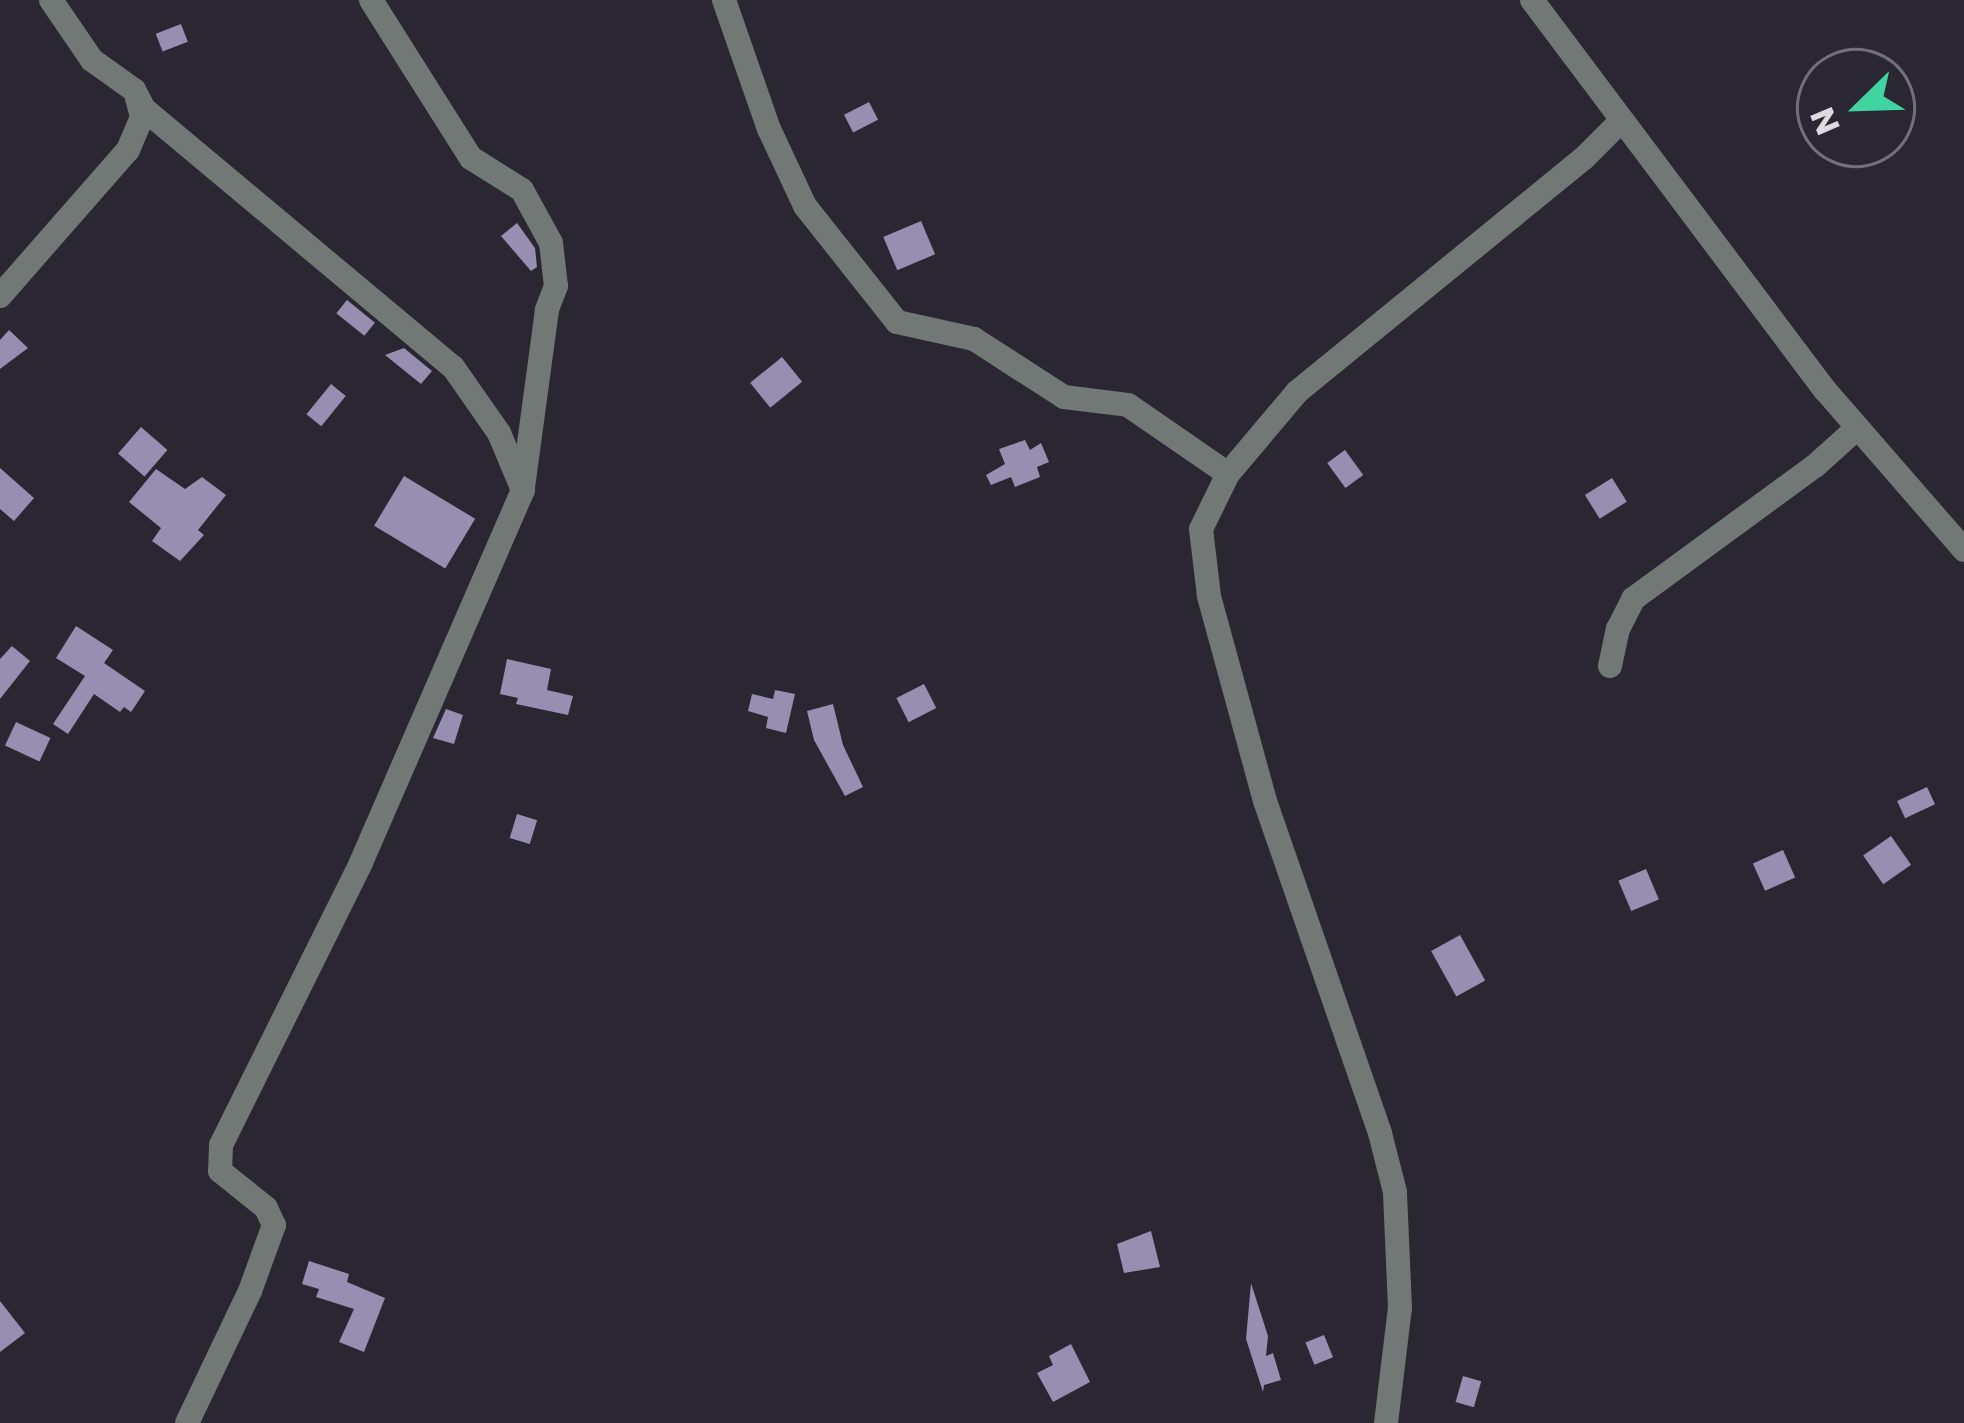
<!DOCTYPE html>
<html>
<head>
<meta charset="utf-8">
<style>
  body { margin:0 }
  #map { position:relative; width:1964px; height:1423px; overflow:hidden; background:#2a2732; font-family:Poppins,sans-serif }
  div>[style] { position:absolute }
  .building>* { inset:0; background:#978eb2; transform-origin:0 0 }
  .minor>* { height:24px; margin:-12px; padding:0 12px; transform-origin:12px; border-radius:12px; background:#727875 }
  .tertiary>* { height:24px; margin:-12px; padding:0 12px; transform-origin:12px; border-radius:12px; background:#727875 }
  span { translate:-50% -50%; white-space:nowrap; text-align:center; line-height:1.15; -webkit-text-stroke:12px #2a2732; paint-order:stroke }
  .north { position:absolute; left:1796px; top:48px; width:120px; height:120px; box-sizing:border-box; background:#2a2732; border:3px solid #726f78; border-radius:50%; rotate:247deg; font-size:33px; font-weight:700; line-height:48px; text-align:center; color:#dddbe2 }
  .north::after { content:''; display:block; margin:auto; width:42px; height:54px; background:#42d4a0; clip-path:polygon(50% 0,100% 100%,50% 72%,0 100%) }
</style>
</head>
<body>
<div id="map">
  <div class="building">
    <i style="left:181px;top:24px;width:19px;height:27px;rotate:69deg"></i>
    <i style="left:869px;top:102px;width:20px;height:28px;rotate:63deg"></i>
    <i style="left:921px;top:221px;width:36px;height:41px;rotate:67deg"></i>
    <i style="clip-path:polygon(517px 223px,535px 248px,537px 267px,531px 271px,501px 236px)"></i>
    <i style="left:347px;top:300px;width:36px;height:17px;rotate:39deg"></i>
    <i style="clip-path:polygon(9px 330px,28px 348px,0 369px,0 340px)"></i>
    <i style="clip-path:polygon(404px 348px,432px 371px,421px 384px,385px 355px)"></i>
    <i style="left:782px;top:357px;width:32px;height:41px;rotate:51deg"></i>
    <i style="left:331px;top:384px;width:19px;height:39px;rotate:39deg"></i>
    <i style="left:141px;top:427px;width:35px;height:35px;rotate:41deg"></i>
    <i style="clip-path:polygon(1025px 440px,1030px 450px,1041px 443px,1049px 462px,1037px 467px,1040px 477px,1015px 487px,1011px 477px,991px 485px,986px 475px,1005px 464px,999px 449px)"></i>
    <i style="left:1345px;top:450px;width:31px;height:22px;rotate:54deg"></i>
    <i style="clip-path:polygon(0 468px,34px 498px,14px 521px,0 509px)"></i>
    <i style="clip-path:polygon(156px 469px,185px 489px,202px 477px,226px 495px,198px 530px,204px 535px,180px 561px,152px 541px,161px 528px,129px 502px)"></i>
    <i style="left:404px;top:476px;width:83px;height:58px;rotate:31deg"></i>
    <i style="left:1612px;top:478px;width:28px;height:32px;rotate:58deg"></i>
    <i style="clip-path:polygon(76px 626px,113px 650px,104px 663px,145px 691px,131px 712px,124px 707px,120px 712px,94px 694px,68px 734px,53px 724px,85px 676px,56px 658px)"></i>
    <i style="clip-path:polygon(12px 646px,30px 661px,0 699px,0 659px)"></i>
    <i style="clip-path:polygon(507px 659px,551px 669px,547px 690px,573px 696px,568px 715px,516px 704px,518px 698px,500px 694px)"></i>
    <i style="left:924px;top:684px;width:27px;height:31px;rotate:63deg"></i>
    <i style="clip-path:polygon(775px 690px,795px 694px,786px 733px,766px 728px,768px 717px,748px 711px,752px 694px,773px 699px)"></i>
    <i style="clip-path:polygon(833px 704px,843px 745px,863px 787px,845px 796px,814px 740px,807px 711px)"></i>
    <i style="clip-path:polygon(446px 709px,463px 715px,454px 744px,433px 738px)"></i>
    <i style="left:16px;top:722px;width:38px;height:26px;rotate:25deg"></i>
    <i style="left:1927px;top:787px;width:19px;height:33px;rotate:65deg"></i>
    <i style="left:517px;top:814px;width:21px;height:25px;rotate:17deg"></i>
    <i style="left:1891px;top:836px;width:35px;height:34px;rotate:55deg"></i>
    <i style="left:1783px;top:850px;width:30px;height:33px;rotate:66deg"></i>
    <i style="left:1646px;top:869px;width:33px;height:30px;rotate:67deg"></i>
    <i style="left:1460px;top:935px;width:52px;height:33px;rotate:61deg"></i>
    <i style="clip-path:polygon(1151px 1231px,1160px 1267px,1124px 1273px,1117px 1244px)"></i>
    <i style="clip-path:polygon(309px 1261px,349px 1274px,347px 1282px,385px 1298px,364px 1352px,339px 1342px,354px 1309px,316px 1297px,319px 1289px,302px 1284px)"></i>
    <i style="clip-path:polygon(1251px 1283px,1268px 1336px,1266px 1356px,1273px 1353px,1281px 1380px,1264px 1385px,1263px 1392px,1246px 1339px)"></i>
    <i style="clip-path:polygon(0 1301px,25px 1333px,0 1352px)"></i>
    <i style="left:1324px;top:1335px;width:24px;height:20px;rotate:68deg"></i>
    <i style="clip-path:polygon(1071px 1344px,1090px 1382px,1053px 1402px,1037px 1373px,1053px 1365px,1049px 1356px)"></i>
    <i style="left:1463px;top:1376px;width:19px;height:27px;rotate:16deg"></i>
  </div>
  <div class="minor">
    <i style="left:51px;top:0;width:73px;rotate:55.7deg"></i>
    <i style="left:92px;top:60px;width:52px;rotate:35.5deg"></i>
    <i style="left:134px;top:90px;width:21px;rotate:62deg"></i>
    <i style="left:144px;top:109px;width:403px;rotate:39.9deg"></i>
    <i style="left:453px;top:367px;width:80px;rotate:55.1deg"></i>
    <i style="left:499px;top:433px;width:62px;rotate:67.2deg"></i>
    <i style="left:523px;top:490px;width:407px;rotate:113.5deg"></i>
    <i style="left:361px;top:863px;width:315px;rotate:116.4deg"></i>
    <i style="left:221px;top:1145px;width:26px;rotate:92deg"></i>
    <i style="left:220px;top:1171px;width:59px;rotate:38.8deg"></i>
    <i style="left:266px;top:1208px;width:19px;rotate:65deg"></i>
    <i style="left:274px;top:1225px;width:70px;rotate:110deg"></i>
    <i style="left:250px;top:1291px;width:146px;rotate:115.5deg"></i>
    <i style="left:371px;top:0;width:187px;rotate:57.7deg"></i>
    <i style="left:471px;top:158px;width:60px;rotate:32.1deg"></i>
    <i style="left:522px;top:190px;width:60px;rotate:61.3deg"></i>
    <i style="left:551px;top:243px;width:43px;rotate:83.4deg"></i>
    <i style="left:556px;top:286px;width:26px;rotate:111deg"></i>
    <i style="left:547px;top:310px;width:180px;rotate:97.7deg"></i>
    <i style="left:724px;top:0;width:137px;rotate:70.8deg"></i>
    <i style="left:769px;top:129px;width:85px;rotate:64.9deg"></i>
    <i style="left:805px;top:206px;width:148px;rotate:51.6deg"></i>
    <i style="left:897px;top:322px;width:79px;rotate:12.4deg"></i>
    <i style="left:974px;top:339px;width:107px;rotate:32.8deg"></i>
    <i style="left:1064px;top:397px;width:64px;rotate:7.1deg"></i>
    <i style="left:1128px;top:405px;width:121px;rotate:34.6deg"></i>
    <i style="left:0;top:296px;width:194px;rotate:-48.8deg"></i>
    <i style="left:128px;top:150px;width:36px;rotate:-67deg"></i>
    <i style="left:142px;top:117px;width:20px;rotate:-105deg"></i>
    <i style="left:1610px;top:666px;width:38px;rotate:-78deg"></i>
    <i style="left:1618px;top:629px;width:34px;rotate:-63deg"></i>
    <i style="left:1633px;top:599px;width:225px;rotate:-36.2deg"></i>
    <i style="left:1815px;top:466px;width:57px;rotate:-42.1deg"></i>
    <i style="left:1386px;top:1423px;width:116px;rotate:-83.1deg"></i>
    <i style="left:1400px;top:1308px;width:116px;rotate:-92.5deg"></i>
    <i style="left:1395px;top:1192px;width:61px;rotate:-104.3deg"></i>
    <i style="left:1380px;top:1133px;width:351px;rotate:-109.1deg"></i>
    <i style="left:1265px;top:801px;width:213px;rotate:-105.3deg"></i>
    <i style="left:1209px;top:596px;width:67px;rotate:-96.8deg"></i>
    <i style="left:1201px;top:529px;width:61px;rotate:-63.9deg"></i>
    <i style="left:1228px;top:474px;width:107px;rotate:-49.9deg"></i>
    <i style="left:1297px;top:392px;width:370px;rotate:-39.2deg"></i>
    <i style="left:1584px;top:158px;width:52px;rotate:-45deg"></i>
  </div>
  <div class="tertiary">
    <i style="left:1532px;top:0;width:488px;rotate:53.1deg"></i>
    <i style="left:1825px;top:390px;width:212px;rotate:49deg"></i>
  </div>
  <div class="north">N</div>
</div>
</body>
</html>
